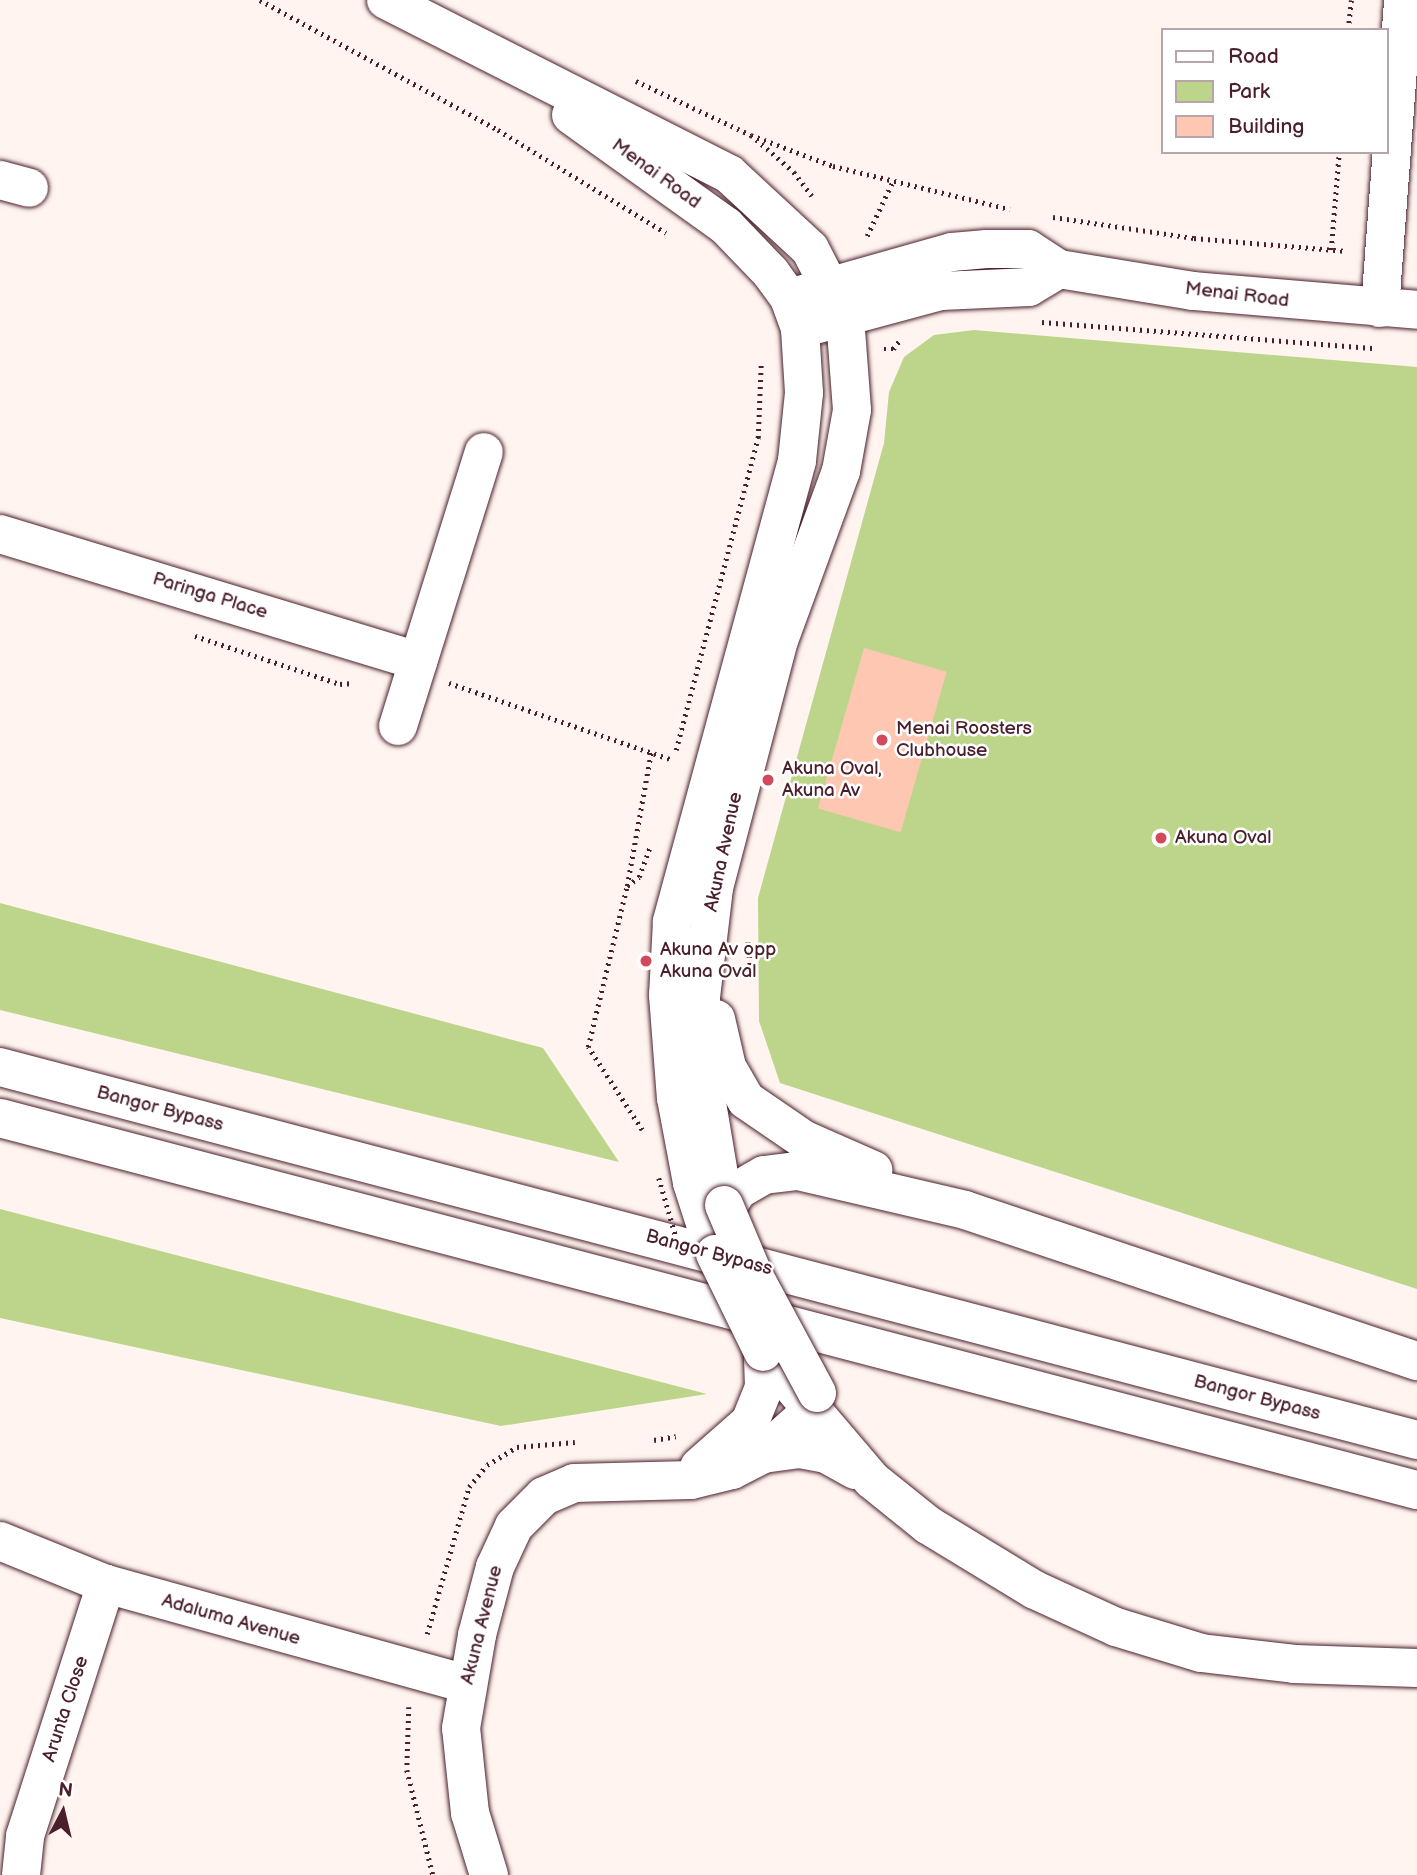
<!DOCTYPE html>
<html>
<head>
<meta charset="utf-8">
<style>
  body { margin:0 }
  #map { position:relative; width:1417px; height:1875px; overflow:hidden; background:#fff4ef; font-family:"Balsamiq Sans",sans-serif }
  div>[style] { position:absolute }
  .green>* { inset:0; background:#bdd58b }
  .building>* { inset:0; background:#fec7b1; transform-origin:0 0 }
  .path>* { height:4.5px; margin-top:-2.25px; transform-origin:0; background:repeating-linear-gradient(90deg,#4a1f2b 0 2px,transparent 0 7px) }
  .roads { filter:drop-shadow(0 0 2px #4a1f2b) drop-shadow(0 0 2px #4a1f2b) }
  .minor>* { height:38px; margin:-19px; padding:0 19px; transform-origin:19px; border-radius:19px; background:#fff }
  .major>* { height:38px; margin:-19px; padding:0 19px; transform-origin:19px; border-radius:19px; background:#fff }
  .path-bridge>* { height:4.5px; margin-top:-2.25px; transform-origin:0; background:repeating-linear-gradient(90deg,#4a1f2b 0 2px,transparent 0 7px) }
  .bridges { filter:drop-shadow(0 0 2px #4a1f2b) drop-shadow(0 0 2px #4a1f2b) }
  .major-bridge>* { height:38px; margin:-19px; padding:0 19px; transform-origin:19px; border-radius:19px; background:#fff }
  .dots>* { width:19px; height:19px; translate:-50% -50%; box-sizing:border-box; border:4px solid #fff; border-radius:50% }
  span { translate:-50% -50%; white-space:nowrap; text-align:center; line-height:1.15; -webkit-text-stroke:5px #fff; paint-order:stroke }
  .street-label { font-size:19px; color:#4a1f2b }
  .poi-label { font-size:19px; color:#4a1f2b }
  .left { translate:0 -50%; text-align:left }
  .legend { position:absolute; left:1161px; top:28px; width:228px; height:126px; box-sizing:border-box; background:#fff; border:2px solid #b7a5aa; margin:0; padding:9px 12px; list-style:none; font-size:21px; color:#4a1f2b }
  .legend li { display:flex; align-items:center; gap:14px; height:35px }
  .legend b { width:35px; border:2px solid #b7a5aa }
  .north { position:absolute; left:28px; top:1777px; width:70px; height:70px; -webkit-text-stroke:5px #fff; paint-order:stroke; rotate:7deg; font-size:19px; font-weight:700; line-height:28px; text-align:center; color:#4a1f2b }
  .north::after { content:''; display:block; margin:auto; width:24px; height:32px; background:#4a1f2b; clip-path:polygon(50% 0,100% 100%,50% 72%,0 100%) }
</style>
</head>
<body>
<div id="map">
  <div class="green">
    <i style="clip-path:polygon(974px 330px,1417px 367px,1417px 1289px,780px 1083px,759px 1021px,758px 898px,884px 443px,889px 392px,904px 357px,934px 335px)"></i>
    <i style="clip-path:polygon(0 903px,543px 1048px,619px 1162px,0 1010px)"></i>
    <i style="clip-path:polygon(0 1209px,707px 1394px,501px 1426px,0 1318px)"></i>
  </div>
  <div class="building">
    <i style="left:864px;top:648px;width:86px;height:167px;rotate:16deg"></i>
  </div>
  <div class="path">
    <i style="left:260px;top:0;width:271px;rotate:28.6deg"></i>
    <i style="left:498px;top:130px;width:197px;rotate:31.5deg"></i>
    <i style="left:1348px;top:30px;width:30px;rotate:-84deg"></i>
    <i style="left:636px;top:81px;width:127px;rotate:25.2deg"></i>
    <i style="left:751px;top:135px;width:57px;rotate:40.7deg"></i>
    <i style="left:794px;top:172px;width:30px;rotate:53deg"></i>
    <i style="left:751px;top:135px;width:88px;rotate:20.7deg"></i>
    <i style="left:833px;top:166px;width:182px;rotate:13.7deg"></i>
    <i style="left:1053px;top:217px;width:143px;rotate:8.5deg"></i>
    <i style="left:1194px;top:238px;width:153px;rotate:4.9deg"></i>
    <i style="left:867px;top:236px;width:59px;rotate:-64.7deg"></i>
    <i style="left:1331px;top:250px;width:98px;rotate:-85.3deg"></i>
    <i style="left:1042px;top:322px;width:334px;rotate:4.5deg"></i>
    <i style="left:884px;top:349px;width:9px"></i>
    <i style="left:893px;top:349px;width:10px;rotate:-53deg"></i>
    <i style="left:195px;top:636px;width:153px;rotate:18.3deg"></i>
    <i style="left:340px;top:684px;width:13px;rotate:-4deg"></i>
    <i style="left:449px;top:683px;width:237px;rotate:19deg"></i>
    <i style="left:676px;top:750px;width:323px;rotate:-75.3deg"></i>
    <i style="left:758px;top:438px;width:74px;rotate:-87.7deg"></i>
    <i style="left:627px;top:886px;width:15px;rotate:-37deg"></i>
    <i style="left:639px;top:877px;width:32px;rotate:-70deg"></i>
    <i style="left:748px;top:942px;width:40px;rotate:84.3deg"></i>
    <i style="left:642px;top:1130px;width:99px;rotate:-123deg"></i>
    <i style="left:588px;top:1047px;width:166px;rotate:-76.4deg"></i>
    <i style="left:627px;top:886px;width:136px;rotate:-79.8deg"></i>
    <i style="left:654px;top:1440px;width:22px;rotate:-10deg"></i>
    <i style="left:427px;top:1634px;width:153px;rotate:-74.1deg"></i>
    <i style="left:469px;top:1487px;width:28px;rotate:-51deg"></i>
    <i style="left:487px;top:1465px;width:35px;rotate:-31deg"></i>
    <i style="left:517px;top:1447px;width:58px;rotate:-4.9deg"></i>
    <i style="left:409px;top:1707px;width:63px;rotate:91.8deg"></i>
    <i style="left:407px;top:1770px;width:108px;rotate:76.1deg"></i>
  </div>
  <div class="roads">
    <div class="minor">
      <i style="left:0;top:180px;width:30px;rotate:15deg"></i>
      <i style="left:789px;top:298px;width:169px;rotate:-15.8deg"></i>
      <i style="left:952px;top:252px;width:35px;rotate:-5deg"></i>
      <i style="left:987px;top:249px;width:41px"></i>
      <i style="left:1028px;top:249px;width:37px;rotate:33deg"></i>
      <i style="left:1059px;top:269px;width:136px;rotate:9.3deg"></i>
      <i style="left:1193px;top:291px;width:225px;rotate:4.8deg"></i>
      <i style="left:1380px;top:308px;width:309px;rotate:-85.7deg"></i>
      <i style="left:800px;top:329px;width:146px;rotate:-15.1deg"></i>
      <i style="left:941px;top:291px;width:88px;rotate:-2.6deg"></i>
      <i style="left:1029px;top:287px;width:35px;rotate:-31deg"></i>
      <i style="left:0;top:534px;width:437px;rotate:16.9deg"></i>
      <i style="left:398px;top:726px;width:287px;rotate:-72.6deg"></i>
      <i style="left:699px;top:1467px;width:68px;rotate:-41.4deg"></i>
      <i style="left:750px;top:1422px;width:38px;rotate:-68deg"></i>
      <i style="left:764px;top:1387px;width:35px;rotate:-92deg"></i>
      <i style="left:0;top:1541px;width:114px;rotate:22.1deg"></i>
      <i style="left:106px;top:1584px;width:375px;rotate:15.5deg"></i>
      <i style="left:21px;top:1875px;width:39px;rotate:-84deg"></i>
      <i style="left:25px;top:1836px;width:265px;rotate:-72.2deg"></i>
      <i style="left:489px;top:1875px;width:65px;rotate:-107deg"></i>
      <i style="left:470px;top:1813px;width:85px;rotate:-96deg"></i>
      <i style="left:461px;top:1728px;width:94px;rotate:-80.2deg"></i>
      <i style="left:477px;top:1635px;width:70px;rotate:-75.2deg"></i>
      <i style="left:495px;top:1567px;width:45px;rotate:-65.1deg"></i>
      <i style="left:514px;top:1526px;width:42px;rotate:-45deg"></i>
      <i style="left:544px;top:1496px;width:33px;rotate:-23deg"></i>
      <i style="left:574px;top:1483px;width:117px;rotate:-1.5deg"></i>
      <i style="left:691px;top:1480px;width:42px;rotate:-13.7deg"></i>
      <i style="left:732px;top:1470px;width:35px;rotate:-27deg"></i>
      <i style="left:763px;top:1454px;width:63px;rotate:-41.8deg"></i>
    </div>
    <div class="major">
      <i style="left:386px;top:0;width:385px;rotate:26.9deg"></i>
      <i style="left:729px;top:174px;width:110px;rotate:42.8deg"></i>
      <i style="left:810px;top:249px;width:76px;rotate:62.8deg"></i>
      <i style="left:845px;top:317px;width:93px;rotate:85.7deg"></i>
      <i style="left:852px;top:410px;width:62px;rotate:100.2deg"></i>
      <i style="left:841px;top:471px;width:180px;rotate:110.1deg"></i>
      <i style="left:779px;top:640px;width:256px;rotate:104.7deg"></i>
      <i style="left:714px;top:888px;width:110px;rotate:96.8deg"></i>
      <i style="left:701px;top:997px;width:64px;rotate:90.9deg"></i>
      <i style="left:700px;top:1061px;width:146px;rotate:80.5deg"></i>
      <i style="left:571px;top:115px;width:191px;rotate:35.6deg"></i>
      <i style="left:726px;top:226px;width:65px;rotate:46.2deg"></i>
      <i style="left:771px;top:273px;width:31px;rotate:54deg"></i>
      <i style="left:789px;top:298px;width:33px;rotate:70deg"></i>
      <i style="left:800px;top:329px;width:64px;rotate:86.4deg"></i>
      <i style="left:804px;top:393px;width:68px;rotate:95.9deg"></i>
      <i style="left:797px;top:461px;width:478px;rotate:105.2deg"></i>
      <i style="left:672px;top:922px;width:73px;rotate:93.1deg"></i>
      <i style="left:668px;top:995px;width:103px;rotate:85.6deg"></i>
      <i style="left:676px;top:1098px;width:86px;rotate:79.3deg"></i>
      <i style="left:692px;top:1183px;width:75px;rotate:72.1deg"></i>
      <i style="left:716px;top:1019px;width:49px;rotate:77.1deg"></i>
      <i style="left:727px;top:1067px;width:38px;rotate:60deg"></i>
      <i style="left:746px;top:1100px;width:69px;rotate:34.4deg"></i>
      <i style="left:803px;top:1139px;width:77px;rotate:23.9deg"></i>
      <i style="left:0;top:1067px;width:1465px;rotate:14.75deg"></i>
      <i style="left:0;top:1118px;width:1465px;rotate:14.71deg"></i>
      <i style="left:716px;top:1224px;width:40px;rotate:-57.1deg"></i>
      <i style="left:738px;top:1190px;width:30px;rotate:-30deg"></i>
      <i style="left:764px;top:1175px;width:34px;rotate:-7deg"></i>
      <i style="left:798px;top:1171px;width:171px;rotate:13.1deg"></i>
      <i style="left:965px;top:1210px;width:477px;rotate:18.5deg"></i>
      <i style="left:763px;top:1352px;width:168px;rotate:49.6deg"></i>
      <i style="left:872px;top:1480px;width:72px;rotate:38.8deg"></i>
      <i style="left:928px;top:1525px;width:125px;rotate:31.3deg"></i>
      <i style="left:1035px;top:1590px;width:89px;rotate:24.6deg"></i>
      <i style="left:1116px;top:1627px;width:89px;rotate:17deg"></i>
      <i style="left:1201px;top:1653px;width:94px;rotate:6.7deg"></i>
      <i style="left:1294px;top:1664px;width:123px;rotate:1.9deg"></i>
      <i style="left:763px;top:1454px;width:37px;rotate:-8deg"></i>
      <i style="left:800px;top:1449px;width:26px;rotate:11deg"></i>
      <i style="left:826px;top:1454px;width:33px;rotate:29deg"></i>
    </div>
  </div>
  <div class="path-bridge">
    <i style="left:659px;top:1178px;width:69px;rotate:73.9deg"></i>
  </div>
  <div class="bridges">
    <div class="major-bridge">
      <i style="left:724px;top:1205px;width:77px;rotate:67.1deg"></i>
      <i style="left:754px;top:1276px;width:133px;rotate:61.7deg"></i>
      <i style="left:715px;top:1254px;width:109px;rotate:63.9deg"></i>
    </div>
  </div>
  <div class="dots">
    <i style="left:882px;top:740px;background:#d1495b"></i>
    <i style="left:768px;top:780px;background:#d1495b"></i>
    <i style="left:1161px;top:838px;background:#d1495b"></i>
    <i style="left:646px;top:961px;background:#d1495b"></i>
  </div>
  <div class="street-label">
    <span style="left:656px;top:174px;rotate:36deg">Menai Road</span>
    <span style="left:1237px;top:295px;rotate:7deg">Menai Road</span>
    <span style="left:210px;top:596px;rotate:17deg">Paringa Place</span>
    <span style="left:724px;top:852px;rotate:-78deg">Akuna Avenue</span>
    <span style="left:160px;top:1109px;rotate:15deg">Bangor Bypass</span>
    <span style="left:709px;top:1253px;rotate:15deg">Bangor Bypass</span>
    <span style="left:1257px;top:1398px;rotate:15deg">Bangor Bypass</span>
    <span style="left:231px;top:1620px;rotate:16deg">Adaluma Avenue</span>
    <span style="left:482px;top:1625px;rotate:-76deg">Akuna Avenue</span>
    <span style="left:66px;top:1709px;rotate:-72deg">Arunta Close</span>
  </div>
  <div class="poi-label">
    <span class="left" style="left:896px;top:740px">Menai Roosters<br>Clubhouse</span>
    <span class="left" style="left:782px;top:780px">Akuna Oval,<br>Akuna Av</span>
    <span class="left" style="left:1175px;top:838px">Akuna Oval</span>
    <span class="left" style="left:660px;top:961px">Akuna Av opp<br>Akuna Oval</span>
  </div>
  <ul class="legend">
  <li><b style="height:9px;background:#fff"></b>Road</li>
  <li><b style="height:19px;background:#bdd58b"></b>Park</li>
  <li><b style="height:19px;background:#fec7b1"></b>Building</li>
  </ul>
  <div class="north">N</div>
</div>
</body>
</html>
